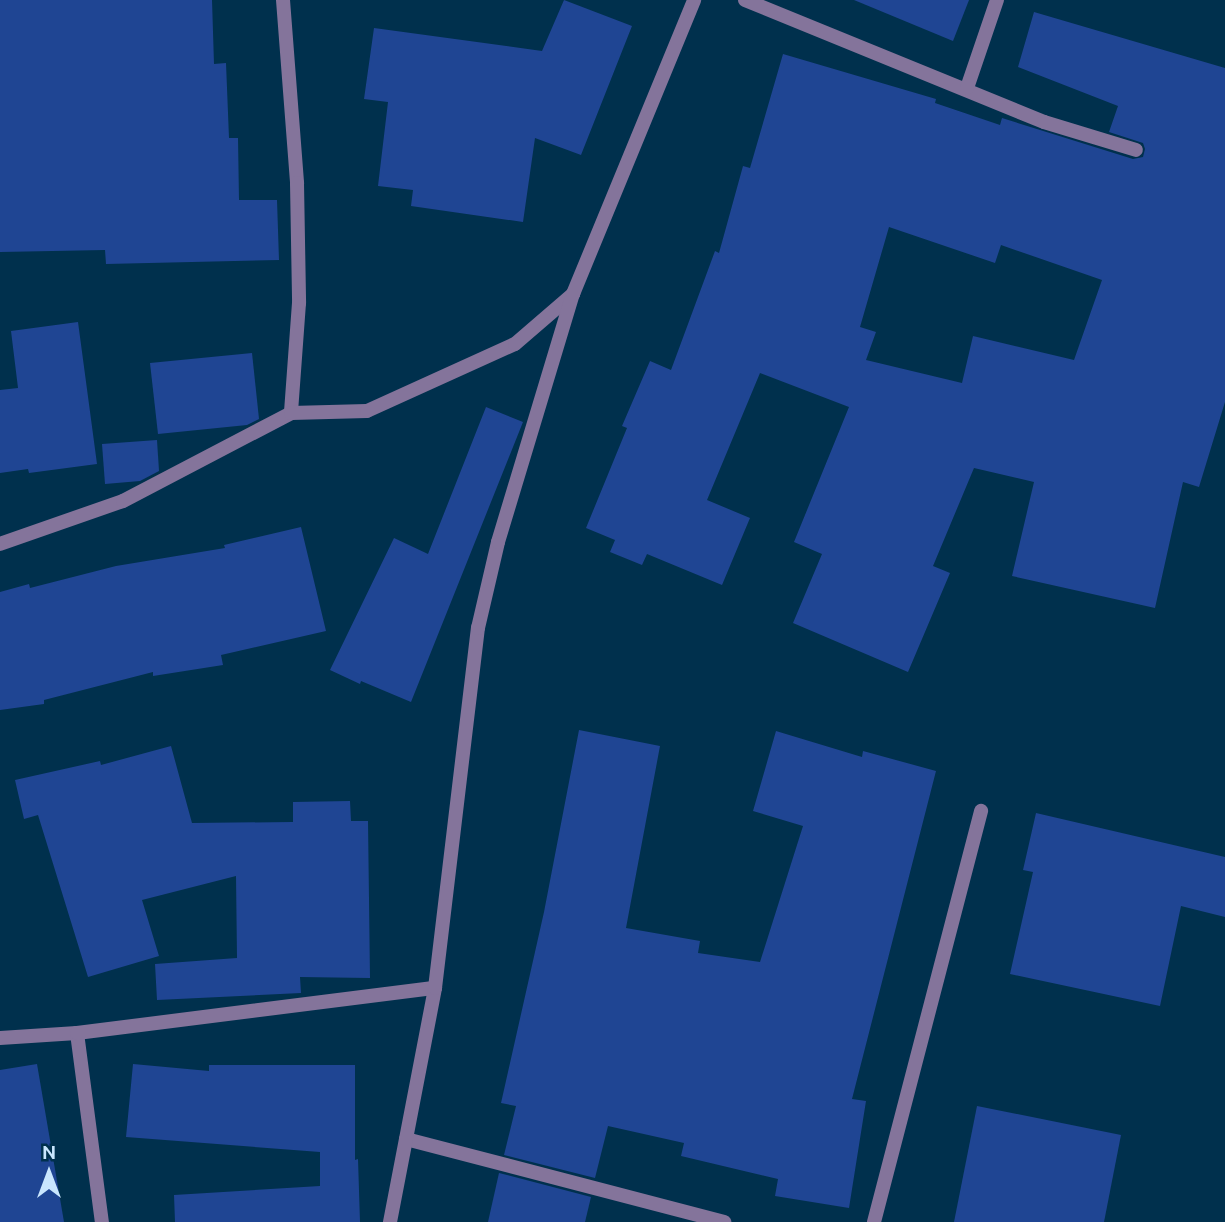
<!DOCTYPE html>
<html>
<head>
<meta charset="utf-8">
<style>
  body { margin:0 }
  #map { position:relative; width:1225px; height:1222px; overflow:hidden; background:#00304d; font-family:Ubuntu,sans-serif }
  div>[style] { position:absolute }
  .building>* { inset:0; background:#1f4593 }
  .minor>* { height:14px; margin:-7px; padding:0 7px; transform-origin:7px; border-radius:7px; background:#84749b }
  span { translate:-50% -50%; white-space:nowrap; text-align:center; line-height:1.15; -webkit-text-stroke:5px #00304d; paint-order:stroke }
  .north { position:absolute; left:14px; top:1138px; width:70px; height:70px; -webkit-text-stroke:5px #00304d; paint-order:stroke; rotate:0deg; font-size:19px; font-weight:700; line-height:28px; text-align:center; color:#c9e6fe }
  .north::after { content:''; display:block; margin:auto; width:24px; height:32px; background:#c9e6fe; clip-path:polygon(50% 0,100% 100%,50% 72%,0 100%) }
</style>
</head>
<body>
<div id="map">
  <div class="building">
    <i style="clip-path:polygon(0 0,212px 0,214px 64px,226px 63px,229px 138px,238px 138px,239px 200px,277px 200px,279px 260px,106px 264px,105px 250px,0 252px)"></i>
    <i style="clip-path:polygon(564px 0,632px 26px,581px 155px,535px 138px,523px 222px,411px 206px,413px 190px,378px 186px,388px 102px,364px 99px,374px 28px,542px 51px)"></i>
    <i style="clip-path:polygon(854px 0,969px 0,953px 41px)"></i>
    <i style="clip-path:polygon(evenodd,1034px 12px,1225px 68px,1225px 402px,1199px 487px,1183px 482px,1155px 608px,1012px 576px,1034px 482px,974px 468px,933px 566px,950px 573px,908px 672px,793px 623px,822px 554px,794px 542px,849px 407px,760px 373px,707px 500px,750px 518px,722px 585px,647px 554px,642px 565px,610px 552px,615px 540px,586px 528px,627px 428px,622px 426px,650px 361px,671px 370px,715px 251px,719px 253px,743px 166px,750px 168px,783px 54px,936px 99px,935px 103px,1000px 125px,1002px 118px,1133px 159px,1143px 157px,1145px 149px,1143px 143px,1109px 132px,1118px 106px,1018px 67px,1034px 12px,889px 227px,995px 263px,1001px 245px,1102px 280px,1074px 360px,973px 336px,962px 383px,866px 360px,876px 332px,860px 327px,889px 227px)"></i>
    <i style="clip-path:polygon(78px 322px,97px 464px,29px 473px,28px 469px,0 473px,0 390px,18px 388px,11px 331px)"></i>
    <i style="clip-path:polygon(252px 353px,259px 419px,247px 425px,158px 434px,150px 363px)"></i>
    <i style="clip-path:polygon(486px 407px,523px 422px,411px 702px,361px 681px,360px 684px,330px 670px,394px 538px,428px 554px)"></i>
    <i style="clip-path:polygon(157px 440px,159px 471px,140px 481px,105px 484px,102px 444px)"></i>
    <i style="clip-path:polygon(301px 527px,326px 631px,221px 655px,223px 665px,153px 676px,153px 672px,44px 700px,44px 704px,0 710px,0 592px,29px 584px,30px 588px,116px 566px,225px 548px,224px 545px)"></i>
    <i style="clip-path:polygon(579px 730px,660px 746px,626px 928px,700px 941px,698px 953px,760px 962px,803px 826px,753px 811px,776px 731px,862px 757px,863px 751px,936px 771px,852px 1099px,866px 1101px,849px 1208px,775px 1196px,778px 1179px,681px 1156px,684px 1143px,608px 1126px,595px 1178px,504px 1155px,516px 1106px,501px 1103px,544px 912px)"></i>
    <i style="clip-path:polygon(171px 746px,192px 823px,293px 822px,293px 802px,350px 801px,351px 821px,368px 821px,370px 978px,300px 977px,301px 993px,157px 1000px,155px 964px,237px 958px,236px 876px,142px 900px,159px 956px,88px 977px,38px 815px,24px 819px,15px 780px,100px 761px,101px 765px)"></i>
    <i style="clip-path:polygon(1036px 813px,1225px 857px,1225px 917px,1181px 906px,1160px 1006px,1010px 974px,1033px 872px,1023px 870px)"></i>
    <i style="clip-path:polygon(37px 1064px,64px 1222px,0 1222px,0 1070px)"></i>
    <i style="clip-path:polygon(133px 1064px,209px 1071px,209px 1065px,355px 1065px,355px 1160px,358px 1159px,360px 1222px,175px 1222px,174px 1195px,320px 1186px,320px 1152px,126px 1137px)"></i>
    <i style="clip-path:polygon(977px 1106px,1121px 1135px,1104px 1222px,954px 1222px)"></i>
    <i style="clip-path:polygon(499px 1173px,591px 1197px,585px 1222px,488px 1222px)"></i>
  </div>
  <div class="minor">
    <i style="left:283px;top:0;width:184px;rotate:85.6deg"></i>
    <i style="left:297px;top:183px;width:120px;rotate:89deg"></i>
    <i style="left:299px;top:303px;width:110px;rotate:94.2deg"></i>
    <i style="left:745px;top:0;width:323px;rotate:22.2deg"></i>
    <i style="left:1044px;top:122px;width:96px;rotate:16.9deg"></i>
    <i style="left:967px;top:88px;width:93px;rotate:-71.2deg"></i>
    <i style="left:0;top:544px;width:130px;rotate:-19.3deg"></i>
    <i style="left:123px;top:501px;width:190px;rotate:-27.6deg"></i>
    <i style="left:291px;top:413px;width:76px;rotate:-1.5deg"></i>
    <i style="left:367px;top:411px;width:162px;rotate:-24.4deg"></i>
    <i style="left:515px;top:344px;width:77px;rotate:-40.8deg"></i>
    <i style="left:77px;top:1033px;width:191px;rotate:82.5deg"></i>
    <i style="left:0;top:1038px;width:77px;rotate:-3.7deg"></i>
    <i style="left:77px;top:1033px;width:361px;rotate:-7.2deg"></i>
    <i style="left:406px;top:1139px;width:329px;rotate:14.6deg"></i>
    <i style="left:390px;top:1222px;width:238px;rotate:-79.1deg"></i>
    <i style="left:435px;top:988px;width:363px;rotate:-83.2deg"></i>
    <i style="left:478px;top:628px;width:88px;rotate:-76.9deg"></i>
    <i style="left:498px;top:542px;width:259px;rotate:-73.2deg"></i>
    <i style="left:573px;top:294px;width:318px;rotate:-67.6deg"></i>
    <i style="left:874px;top:1222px;width:425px;rotate:-75.4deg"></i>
  </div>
  <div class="north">N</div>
</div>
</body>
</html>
